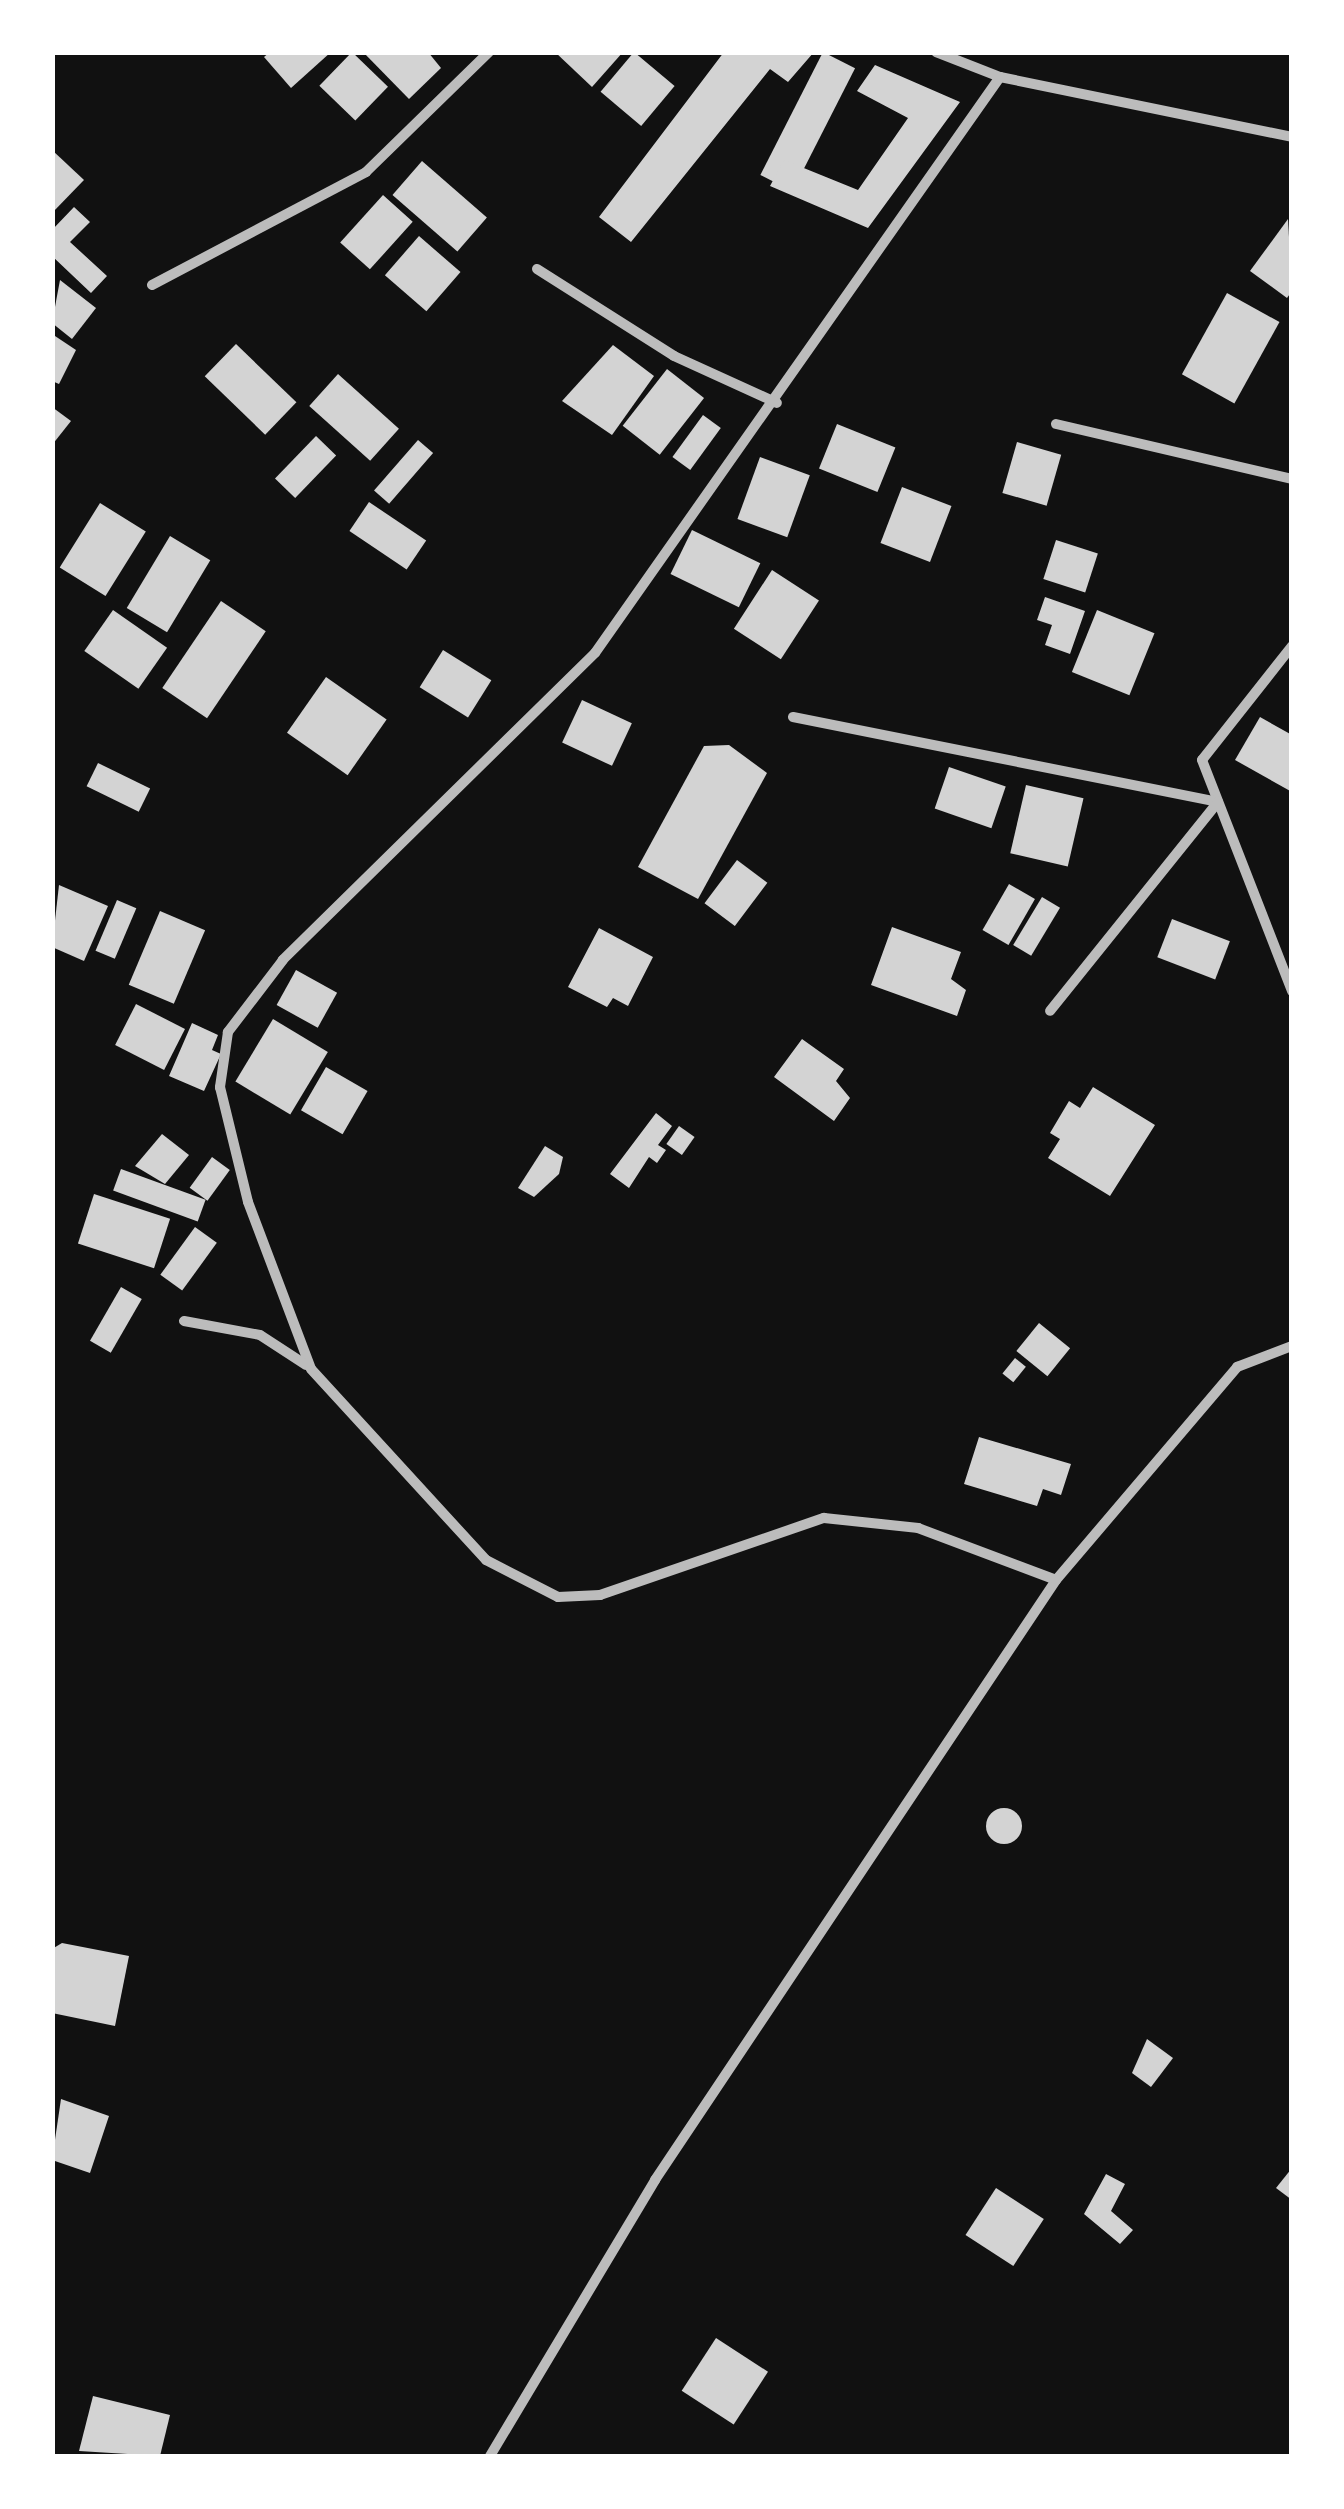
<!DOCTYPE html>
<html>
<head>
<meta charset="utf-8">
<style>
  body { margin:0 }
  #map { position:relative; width:1344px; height:2509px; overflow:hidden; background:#111; font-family:Overpass,sans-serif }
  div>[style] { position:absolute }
  .building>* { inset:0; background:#d3d3d3; transform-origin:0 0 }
  .round { border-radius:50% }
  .minor>* { height:10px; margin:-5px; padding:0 5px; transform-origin:5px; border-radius:5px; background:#bcbcbc }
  span { translate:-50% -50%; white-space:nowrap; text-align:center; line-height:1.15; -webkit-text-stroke:9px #fff; paint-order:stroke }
  .frame { position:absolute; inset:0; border:55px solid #fff; pointer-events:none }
</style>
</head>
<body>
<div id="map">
  <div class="building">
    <i style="clip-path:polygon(270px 52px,331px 52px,291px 88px,264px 57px)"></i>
    <i style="left:352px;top:52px;width:50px;height:47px;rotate:44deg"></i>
    <i style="clip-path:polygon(363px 52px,428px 52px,441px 68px,409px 99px)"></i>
    <i style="clip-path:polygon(555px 52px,623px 52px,592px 87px)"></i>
    <i style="left:634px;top:52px;width:53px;height:52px;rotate:40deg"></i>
    <i style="clip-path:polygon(724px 52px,814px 52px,788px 82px,770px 69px,631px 242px,599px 217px)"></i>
    <i style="left:823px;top:52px;width:36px;height:138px;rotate:27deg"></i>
    <i style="clip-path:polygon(875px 65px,960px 102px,868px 228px,770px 186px,784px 160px,858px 190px,908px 118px,857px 91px)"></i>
    <i style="clip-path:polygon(52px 150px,84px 180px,52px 213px)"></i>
    <i style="left:422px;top:161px;width:86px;height:45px;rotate:41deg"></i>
    <i style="left:383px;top:195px;width:40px;height:64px;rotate:42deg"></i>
    <i style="clip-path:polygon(74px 207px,90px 222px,70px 242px,107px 276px,91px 293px,52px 256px,52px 230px)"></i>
    <i style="clip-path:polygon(1288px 219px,1292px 291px,1287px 298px,1250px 271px)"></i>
    <i style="left:419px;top:236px;width:55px;height:52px;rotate:41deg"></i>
    <i style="clip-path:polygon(60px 280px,96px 308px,72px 339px,52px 323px)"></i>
    <i style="left:1227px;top:293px;width:60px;height:93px;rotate:29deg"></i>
    <i style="clip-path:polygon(52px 334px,76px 350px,59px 384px,52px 381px)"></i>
    <i style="left:236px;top:344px;width:84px;height:45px;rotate:44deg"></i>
    <i style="clip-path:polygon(613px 345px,654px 376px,612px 435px,562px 401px)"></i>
    <i style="left:667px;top:369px;width:47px;height:72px;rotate:38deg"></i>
    <i style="left:338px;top:374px;width:82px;height:43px;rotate:42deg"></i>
    <i style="clip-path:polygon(52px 407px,71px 421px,52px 445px)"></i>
    <i style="left:703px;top:415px;width:22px;height:52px;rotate:36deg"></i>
    <i style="left:837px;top:424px;width:63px;height:48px;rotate:22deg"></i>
    <i style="left:316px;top:436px;width:28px;height:59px;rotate:44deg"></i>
    <i style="left:418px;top:440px;width:20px;height:67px;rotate:41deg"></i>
    <i style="left:1017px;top:442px;width:46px;height:53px;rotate:16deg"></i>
    <i style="left:760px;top:457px;width:53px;height:66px;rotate:20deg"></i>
    <i style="left:902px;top:487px;width:53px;height:60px;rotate:21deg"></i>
    <i style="left:369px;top:502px;width:69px;height:35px;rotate:34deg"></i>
    <i style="left:100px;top:503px;width:54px;height:76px;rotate:32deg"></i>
    <i style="left:692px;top:530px;width:76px;height:49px;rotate:26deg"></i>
    <i style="left:170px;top:536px;width:47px;height:84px;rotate:31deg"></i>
    <i style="left:1056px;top:540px;width:44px;height:41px;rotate:18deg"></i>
    <i style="left:772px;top:570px;width:56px;height:70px;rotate:33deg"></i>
    <i style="clip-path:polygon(1045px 597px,1085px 611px,1070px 654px,1045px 645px,1052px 625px,1037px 620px)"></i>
    <i style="left:221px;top:601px;width:54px;height:105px;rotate:34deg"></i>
    <i style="left:113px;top:610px;width:66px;height:50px;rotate:35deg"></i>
    <i style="left:1097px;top:610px;width:62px;height:67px;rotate:22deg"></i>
    <i style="left:443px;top:650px;width:57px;height:44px;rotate:32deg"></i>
    <i style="left:326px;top:677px;width:74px;height:68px;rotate:35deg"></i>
    <i style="left:582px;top:700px;width:55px;height:47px;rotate:25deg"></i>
    <i style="clip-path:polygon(1260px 717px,1292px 735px,1292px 792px,1235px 760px)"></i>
    <i style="clip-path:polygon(729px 745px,767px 773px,698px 899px,638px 867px,704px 746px)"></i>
    <i style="left:98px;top:763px;width:58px;height:26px;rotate:26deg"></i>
    <i style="left:949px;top:767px;width:60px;height:44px;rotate:19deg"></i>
    <i style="left:1026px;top:785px;width:59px;height:70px;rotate:13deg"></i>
    <i style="left:737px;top:860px;width:38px;height:54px;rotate:37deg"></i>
    <i style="left:1009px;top:884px;width:30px;height:53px;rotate:30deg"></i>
    <i style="clip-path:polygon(59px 885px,108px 906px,84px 961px,52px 947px)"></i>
    <i style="left:1042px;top:897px;width:21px;height:56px;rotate:31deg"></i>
    <i style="left:117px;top:900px;width:21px;height:55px;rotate:23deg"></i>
    <i style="left:160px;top:911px;width:49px;height:80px;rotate:23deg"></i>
    <i style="left:1172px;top:919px;width:62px;height:41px;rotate:21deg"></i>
    <i style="clip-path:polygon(892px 927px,961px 952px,951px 979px,966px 990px,957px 1016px,871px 985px)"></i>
    <i style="clip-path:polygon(599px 928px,653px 957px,628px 1006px,613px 998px,607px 1007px,568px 987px)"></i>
    <i style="left:296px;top:970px;width:47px;height:40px;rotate:29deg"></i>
    <i style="left:136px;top:1004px;width:55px;height:46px;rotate:27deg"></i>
    <i style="left:273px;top:1019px;width:64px;height:73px;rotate:31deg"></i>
    <i style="clip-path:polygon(192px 1023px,218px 1035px,212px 1050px,221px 1054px,204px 1091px,169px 1076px)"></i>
    <i style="clip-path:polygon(802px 1039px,844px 1069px,836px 1081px,850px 1098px,834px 1121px,774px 1077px)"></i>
    <i style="left:326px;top:1067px;width:48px;height:50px;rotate:30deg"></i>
    <i style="clip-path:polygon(1093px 1087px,1155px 1125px,1110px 1196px,1048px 1158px,1060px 1139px,1050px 1133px,1069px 1101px,1080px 1108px)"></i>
    <i style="clip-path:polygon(656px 1113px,672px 1126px,658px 1145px,666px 1150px,657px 1163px,649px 1157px,629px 1188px,610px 1174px)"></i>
    <i style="left:679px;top:1126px;width:19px;height:22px;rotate:35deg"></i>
    <i style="clip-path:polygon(162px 1134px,189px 1155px,165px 1184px,135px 1166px)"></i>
    <i style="clip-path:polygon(545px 1146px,563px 1157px,559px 1174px,534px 1197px,518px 1188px)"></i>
    <i style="left:212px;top:1157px;width:22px;height:38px;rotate:36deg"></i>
    <i style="left:121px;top:1169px;width:90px;height:23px;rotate:20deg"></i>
    <i style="left:94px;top:1194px;width:80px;height:52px;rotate:18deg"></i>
    <i style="left:195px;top:1227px;width:27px;height:59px;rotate:36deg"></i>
    <i style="left:121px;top:1287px;width:24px;height:62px;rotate:30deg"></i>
    <i style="left:1039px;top:1323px;width:40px;height:36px;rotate:39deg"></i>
    <i style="left:1015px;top:1358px;width:14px;height:20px;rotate:39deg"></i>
    <i style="clip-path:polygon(979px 1437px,1071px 1464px,1061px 1495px,1043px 1489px,1037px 1506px,964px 1484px)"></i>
    <i class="round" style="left:986px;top:1808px;width:36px;height:36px"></i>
    <i style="clip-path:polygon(62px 1943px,129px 1956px,115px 2026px,52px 2013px,52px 1949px)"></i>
    <i style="clip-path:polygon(1147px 2039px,1173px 2058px,1151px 2087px,1132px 2073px)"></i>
    <i style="clip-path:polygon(61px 2099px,109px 2116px,90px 2173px,52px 2160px)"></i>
    <i style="clip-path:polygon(1292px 2168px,1292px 2200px,1276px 2188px)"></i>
    <i style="clip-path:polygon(1106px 2174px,1125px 2184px,1111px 2211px,1133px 2230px,1120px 2244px,1084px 2214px)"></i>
    <i style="left:996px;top:2188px;width:57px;height:56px;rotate:33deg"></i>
    <i style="left:716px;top:2338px;width:62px;height:63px;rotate:33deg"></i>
    <i style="clip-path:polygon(93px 2396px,170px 2415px,160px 2456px,79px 2451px)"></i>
  </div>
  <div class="minor">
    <i style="left:936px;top:52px;width:69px;rotate:21.3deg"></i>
    <i style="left:1000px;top:77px;width:298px;rotate:11.6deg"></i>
    <i style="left:1000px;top:77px;width:704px;rotate:125.11deg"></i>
    <i style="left:595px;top:653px;width:438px;rotate:135.5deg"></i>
    <i style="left:283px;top:960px;width:91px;rotate:127.4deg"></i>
    <i style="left:228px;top:1032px;width:56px;rotate:98.3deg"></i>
    <i style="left:220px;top:1087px;width:118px;rotate:76.3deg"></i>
    <i style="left:248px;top:1202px;width:178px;rotate:69.3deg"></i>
    <i style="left:311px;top:1369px;width:259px;rotate:47.5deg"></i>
    <i style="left:486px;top:1560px;width:81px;rotate:27.2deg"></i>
    <i style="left:558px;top:1597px;width:42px;rotate:-2.7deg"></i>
    <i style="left:600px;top:1595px;width:237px;rotate:-19deg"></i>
    <i style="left:824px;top:1518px;width:95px;rotate:6.1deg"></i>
    <i style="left:918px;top:1528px;width:147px;rotate:20.6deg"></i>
    <i style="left:537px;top:269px;width:162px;rotate:32.4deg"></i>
    <i style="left:674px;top:356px;width:113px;rotate:24.5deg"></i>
    <i style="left:152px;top:285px;width:242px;rotate:-27.8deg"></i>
    <i style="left:366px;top:172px;width:172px;rotate:-44.3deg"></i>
    <i style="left:1056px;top:424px;width:242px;rotate:13.1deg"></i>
    <i style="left:1292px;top:646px;width:145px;rotate:128.3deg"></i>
    <i style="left:1202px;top:760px;width:248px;rotate:68.7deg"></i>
    <i style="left:793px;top:717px;width:433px;rotate:11.3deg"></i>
    <i style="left:1218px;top:802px;width:268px;rotate:128.8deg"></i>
    <i style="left:184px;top:1321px;width:77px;rotate:10.4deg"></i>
    <i style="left:260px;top:1335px;width:55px;rotate:33.1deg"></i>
    <i style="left:490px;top:2456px;width:322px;rotate:-59.1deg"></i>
    <i style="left:655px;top:2180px;width:722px;rotate:-56.24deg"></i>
    <i style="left:1056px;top:1580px;width:280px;rotate:-49.6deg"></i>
    <i style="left:1237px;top:1367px;width:59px;rotate:-20.9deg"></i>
  </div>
  <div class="frame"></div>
</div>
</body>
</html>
